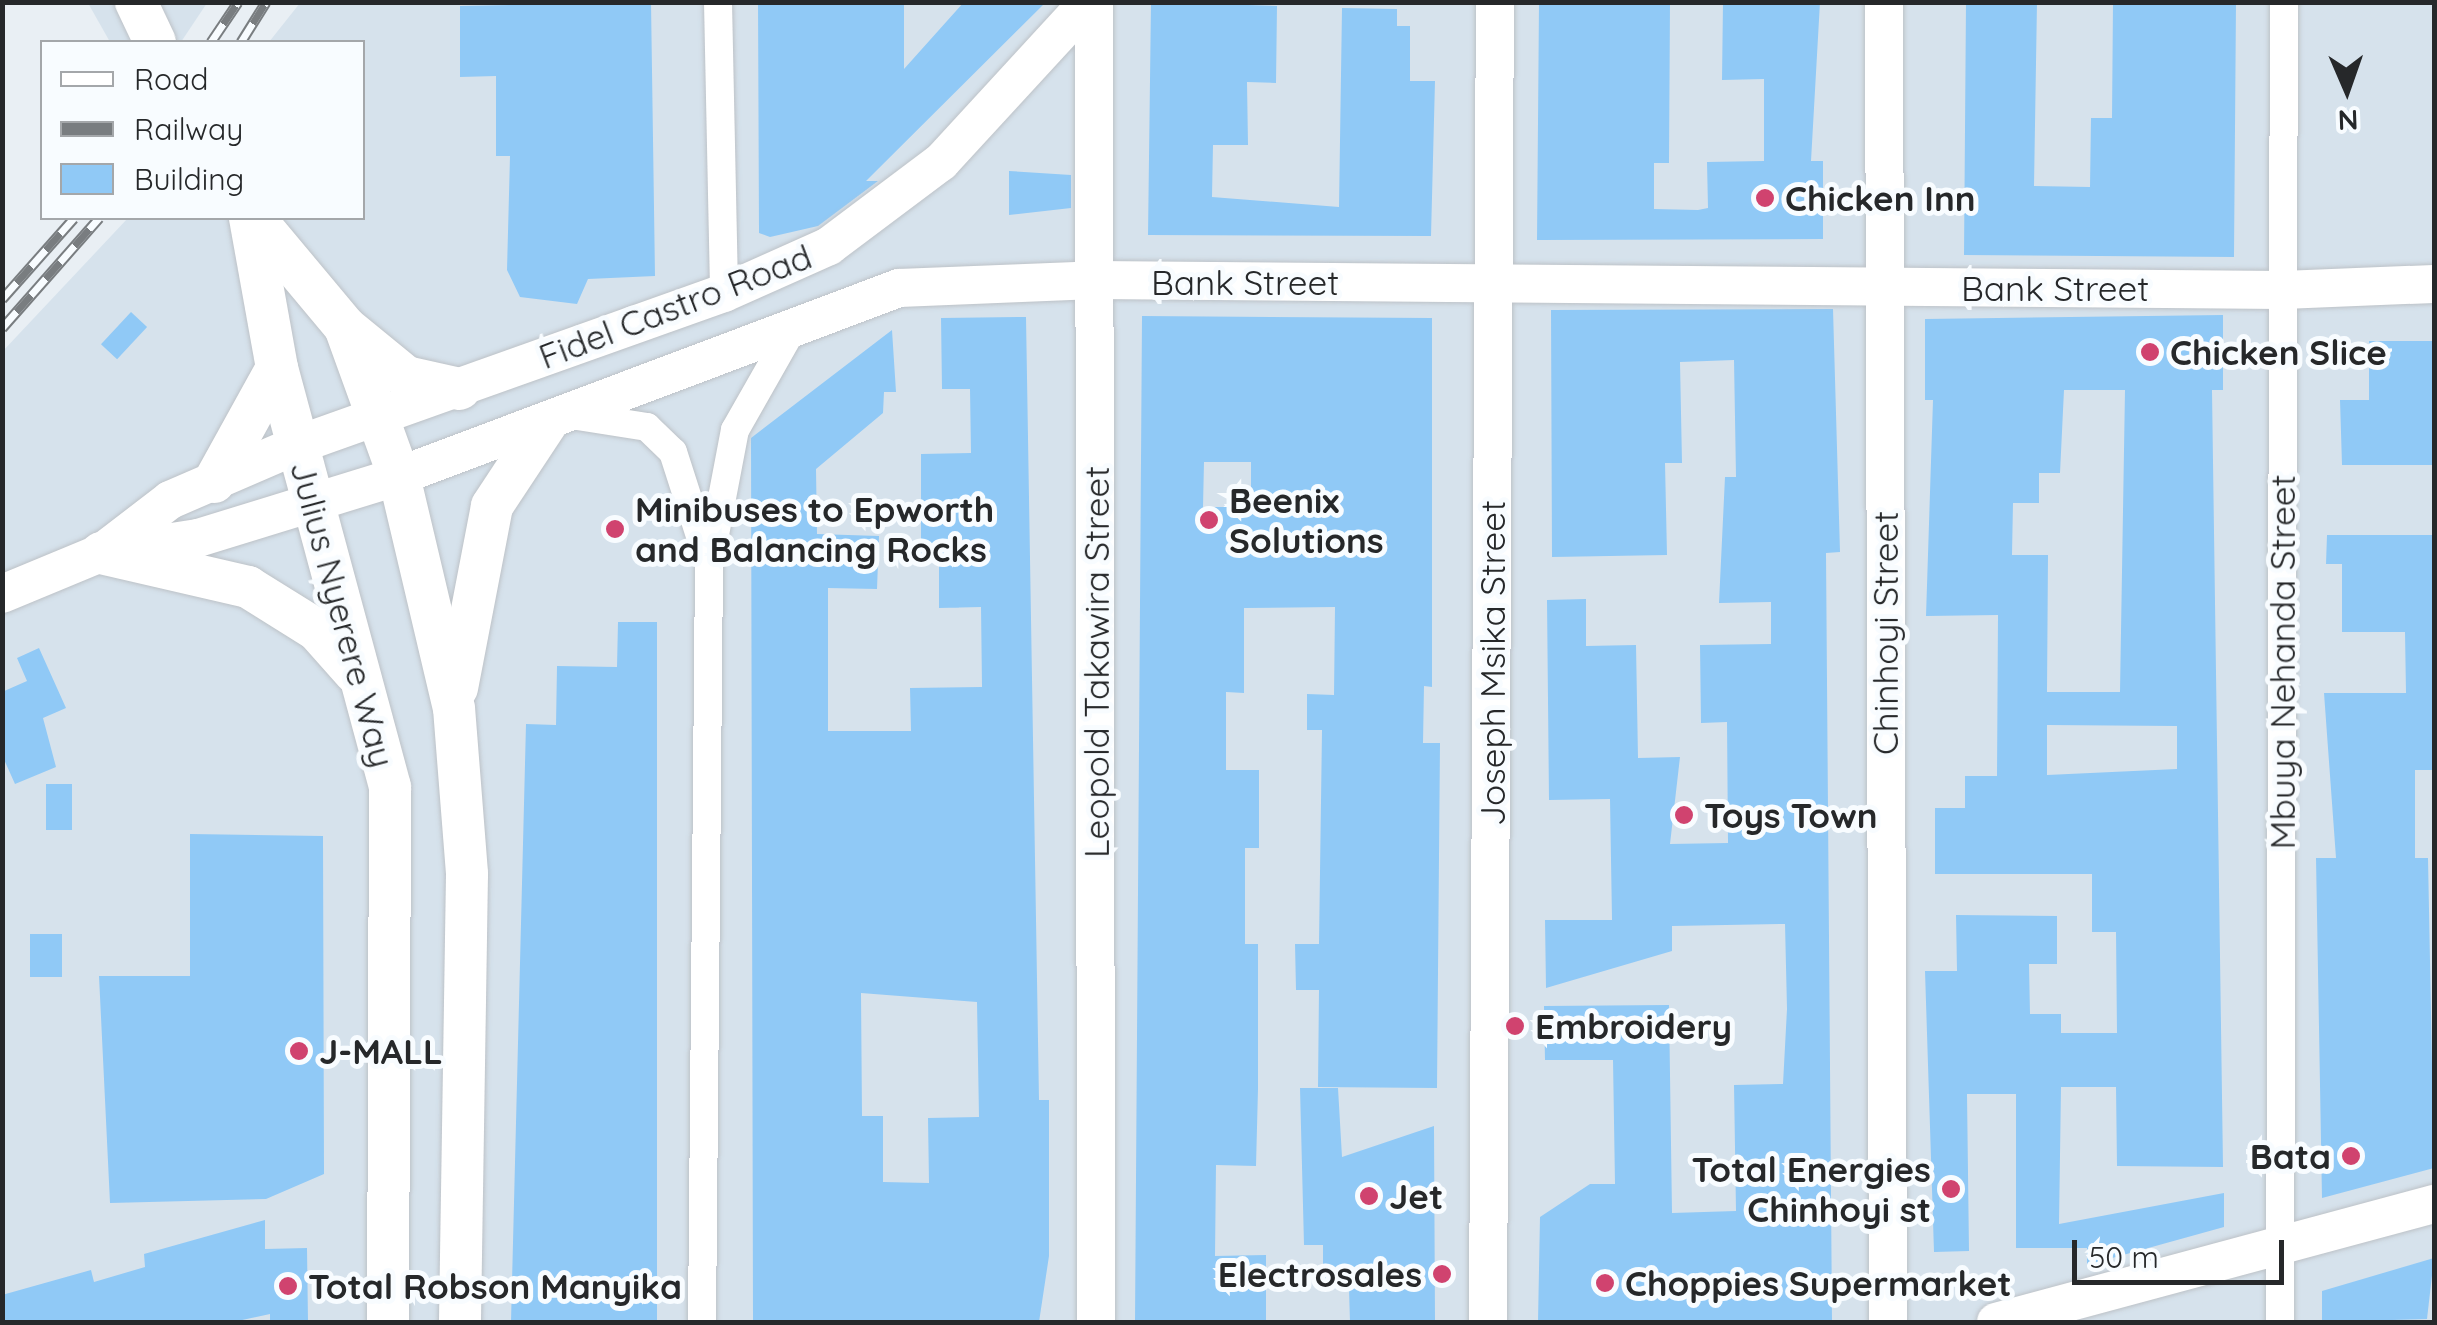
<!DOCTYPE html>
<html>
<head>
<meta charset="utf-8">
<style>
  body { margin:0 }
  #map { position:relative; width:2437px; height:1325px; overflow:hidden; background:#e9eff4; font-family:Quicksand,sans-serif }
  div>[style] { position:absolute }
  .built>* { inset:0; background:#d6e2ec }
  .building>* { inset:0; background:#90c9f6; transform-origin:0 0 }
  .roads { filter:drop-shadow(0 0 2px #bdc2c7) drop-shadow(0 0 2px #bdc2c7) }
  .street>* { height:28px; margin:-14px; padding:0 14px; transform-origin:14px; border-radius:14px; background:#fff }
  .secondary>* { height:38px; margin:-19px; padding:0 19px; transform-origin:19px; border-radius:19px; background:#fff }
  .primary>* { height:42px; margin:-21px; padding:0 21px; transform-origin:21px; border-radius:21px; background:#fff }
  .rail>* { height:11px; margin-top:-5.5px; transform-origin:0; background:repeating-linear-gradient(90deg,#f8fcff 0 22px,#797d80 0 44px); box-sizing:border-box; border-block:2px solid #797d80 }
  .dots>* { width:28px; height:28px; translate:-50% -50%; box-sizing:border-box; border:5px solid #f8fcff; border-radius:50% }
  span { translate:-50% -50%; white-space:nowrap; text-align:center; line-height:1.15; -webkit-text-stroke:10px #f8fcff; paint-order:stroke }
  .poi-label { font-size:35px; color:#26282a; font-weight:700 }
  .left { translate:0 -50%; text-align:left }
  .right { translate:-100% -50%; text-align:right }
  .street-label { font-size:35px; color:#26282a }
  .frame { position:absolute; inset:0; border:5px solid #26282a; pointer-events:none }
  .legend { position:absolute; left:40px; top:40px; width:325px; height:180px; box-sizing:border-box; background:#f8fcff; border:2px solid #a4a7aa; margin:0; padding:12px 18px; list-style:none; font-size:30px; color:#26282a }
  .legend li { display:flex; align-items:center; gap:20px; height:50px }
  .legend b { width:50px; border:2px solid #a4a7aa }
  .north { position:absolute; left:2297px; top:40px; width:100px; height:100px; -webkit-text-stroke:8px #f8fcff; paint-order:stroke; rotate:178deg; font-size:28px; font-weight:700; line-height:40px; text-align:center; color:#26282a }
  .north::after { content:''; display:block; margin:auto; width:35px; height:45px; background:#26282a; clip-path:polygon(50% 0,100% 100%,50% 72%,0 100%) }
  .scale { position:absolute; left:2072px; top:1240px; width:212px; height:45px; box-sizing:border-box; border:5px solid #26282a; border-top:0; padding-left:12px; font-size:30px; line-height:35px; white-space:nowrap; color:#26282a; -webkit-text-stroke:8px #f8fcff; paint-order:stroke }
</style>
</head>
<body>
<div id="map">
  <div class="built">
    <i style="clip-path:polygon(88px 3px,207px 3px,181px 42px,110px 42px)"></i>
    <i style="clip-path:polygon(300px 3px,2434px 3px,2434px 1322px,3px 1322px,2px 352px,128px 218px,362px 218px,362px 42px,269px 42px)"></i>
  </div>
  <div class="building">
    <i style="clip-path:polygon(651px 2px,655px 276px,588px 279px,577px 304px,520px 297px,507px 270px,510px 156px,496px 156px,496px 76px,460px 77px,460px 6px)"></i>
    <i style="clip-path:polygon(758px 2px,904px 2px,904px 69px,964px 2px,1046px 2px,866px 181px,878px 181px,818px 226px,770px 237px,759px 233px)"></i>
    <i style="clip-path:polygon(1151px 2px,1277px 6px,1276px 83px,1247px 82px,1248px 145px,1213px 145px,1212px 197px,1339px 207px,1342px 8px,1397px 9px,1397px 26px,1410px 26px,1410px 81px,1435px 81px,1431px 236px,1148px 235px)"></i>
    <i style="clip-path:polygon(1539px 2px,1670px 2px,1669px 163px,1654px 163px,1654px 209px,1698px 210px,1708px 208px,1707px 162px,1764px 161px,1764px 79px,1722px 80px,1723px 2px,1820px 2px,1811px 161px,1823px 161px,1823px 239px,1537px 240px)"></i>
    <i style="clip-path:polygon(1966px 2px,2037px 2px,2034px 186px,2090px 187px,2091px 118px,2112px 118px,2113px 2px,2236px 2px,2234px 257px,1964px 255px)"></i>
    <i style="clip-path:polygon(1009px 171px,1071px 175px,1071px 208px,1009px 215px)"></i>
    <i style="clip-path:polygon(1833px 309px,1840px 552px,1826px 553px,1832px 1322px,1538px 1322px,1540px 1217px,1590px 1184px,1615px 1184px,1613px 1060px,1545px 1060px,1544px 1006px,1669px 1005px,1672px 1213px,1736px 1211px,1734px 1085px,1783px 1084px,1787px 1009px,1785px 924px,1672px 926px,1672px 951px,1546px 988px,1545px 920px,1612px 920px,1610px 799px,1549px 800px,1547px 600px,1586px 599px,1586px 646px,1636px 645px,1638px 758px,1680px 757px,1670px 844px,1728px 843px,1727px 722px,1701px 723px,1700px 645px,1771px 644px,1771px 602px,1719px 603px,1725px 477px,1736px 477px,1734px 360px,1680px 362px,1682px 463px,1665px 463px,1667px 555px,1552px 557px,1551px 310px)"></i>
    <i style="left:131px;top:312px;width:22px;height:44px;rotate:43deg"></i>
    <i style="clip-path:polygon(evenodd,2223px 315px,2223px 390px,2212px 390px,2223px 1167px,2117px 1166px,2116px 1087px,2061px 1087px,2059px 1224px,2224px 1193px,2224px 1227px,2087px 1265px,2087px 1248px,2016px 1248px,2016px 1094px,1967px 1094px,1969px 1251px,1934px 1252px,1925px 971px,1957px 971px,1956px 915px,2057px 916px,2057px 964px,2029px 964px,2030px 1014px,2061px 1014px,2061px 1033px,2117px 1033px,2116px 932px,2092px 932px,2092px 874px,1935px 874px,1935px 808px,1965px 808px,1965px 776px,1997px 776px,1998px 615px,1926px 616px,1933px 400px,1925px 400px,1925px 319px,2223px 315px,2064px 390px,2125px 390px,2120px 692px,2047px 692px,2048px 555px,2012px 555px,2013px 503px,2039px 503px,2039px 473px,2060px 473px,2064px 390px,2223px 315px,2047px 725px,2177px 726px,2177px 769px,2047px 775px,2047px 725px)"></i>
    <i style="clip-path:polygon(evenodd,1142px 316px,1432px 318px,1432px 687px,1424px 686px,1423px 743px,1440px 743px,1437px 1088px,1318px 1087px,1319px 990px,1296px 990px,1295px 944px,1319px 944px,1322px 730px,1307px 730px,1307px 694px,1334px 695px,1335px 607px,1244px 608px,1244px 693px,1226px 692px,1226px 770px,1259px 770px,1259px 848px,1245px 848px,1245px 944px,1258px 944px,1258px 1089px,1256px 1166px,1216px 1165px,1215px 1256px,1266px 1255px,1266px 1322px,1135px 1322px,1142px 316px,1204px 462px,1251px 462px,1251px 507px,1203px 507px,1204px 462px)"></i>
    <i style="clip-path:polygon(evenodd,1026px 317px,1039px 1100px,1049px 1100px,1049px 1256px,1039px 1322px,753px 1322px,751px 438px,892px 330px,896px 392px,884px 392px,883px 413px,816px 469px,817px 534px,879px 536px,877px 589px,828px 588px,828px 731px,911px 731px,910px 688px,982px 687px,981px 607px,939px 608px,939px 558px,921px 558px,921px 454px,971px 453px,970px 389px,942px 389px,941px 318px,1026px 317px,861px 993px,977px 1002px,979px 1117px,928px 1118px,929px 1183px,883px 1182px,883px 1116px,862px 1116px,861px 993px)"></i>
    <i style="clip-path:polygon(2369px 341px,2434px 341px,2434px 465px,2342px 465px,2340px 400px,2369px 400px)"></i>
    <i style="clip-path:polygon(2327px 535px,2434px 535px,2434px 770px,2415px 770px,2415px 858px,2428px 858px,2434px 1168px,2322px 1198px,2316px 858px,2336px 858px,2324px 693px,2406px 693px,2405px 632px,2342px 632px,2342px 564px,2326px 564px)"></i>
    <i style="clip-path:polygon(618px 622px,657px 622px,657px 1322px,511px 1322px,526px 724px,556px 725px,557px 666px,617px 667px)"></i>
    <i style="clip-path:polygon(39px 648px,66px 708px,43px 718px,56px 767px,15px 784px,2px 755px,2px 692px,27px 681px,17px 658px)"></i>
    <i style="left:46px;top:784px;width:26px;height:46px"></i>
    <i style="clip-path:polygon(190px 834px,323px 836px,324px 1174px,266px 1199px,110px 1203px,99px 976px,190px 976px)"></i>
    <i style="left:30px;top:934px;width:32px;height:43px"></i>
    <i style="clip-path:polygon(1300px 1088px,1338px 1088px,1342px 1157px,1434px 1126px,1435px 1322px,1350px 1322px,1349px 1289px,1323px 1289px,1323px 1245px,1304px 1245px)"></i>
    <i style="clip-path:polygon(265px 1220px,265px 1249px,307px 1248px,308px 1322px,270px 1322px,270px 1314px,233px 1322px,2px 1322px,2px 1295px,91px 1270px,94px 1282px,145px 1267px,144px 1254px)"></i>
    <i style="clip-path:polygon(2434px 1258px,2427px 1319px,2322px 1322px,2322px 1291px)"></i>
  </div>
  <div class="roads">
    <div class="street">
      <i style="left:718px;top:2px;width:291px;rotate:88.8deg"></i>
      <i style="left:571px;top:415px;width:77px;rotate:9deg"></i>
      <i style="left:647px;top:427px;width:36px;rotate:44deg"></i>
      <i style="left:673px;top:452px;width:108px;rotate:72.2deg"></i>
      <i style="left:702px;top:1322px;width:756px;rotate:-89.47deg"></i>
      <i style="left:709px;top:566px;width:138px;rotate:-79.2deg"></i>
      <i style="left:735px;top:430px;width:112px;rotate:-60.4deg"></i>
      <i style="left:2280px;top:1322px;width:1320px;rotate:-89.83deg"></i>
    </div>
    <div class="secondary">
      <i style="left:1094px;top:2px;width:1320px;rotate:89.91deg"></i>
      <i style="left:1884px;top:2px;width:1320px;rotate:89.83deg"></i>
      <i style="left:101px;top:553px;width:87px;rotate:-37.5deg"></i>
      <i style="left:170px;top:500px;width:138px;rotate:-23.4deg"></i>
      <i style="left:297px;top:445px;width:453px;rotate:-19.6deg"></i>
      <i style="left:724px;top:293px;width:115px;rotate:-24.1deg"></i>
      <i style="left:829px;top:246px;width:140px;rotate:-36.9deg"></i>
      <i style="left:941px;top:162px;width:217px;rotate:-47.4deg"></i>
      <i style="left:2px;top:594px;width:107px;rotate:-22.5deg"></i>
      <i style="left:101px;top:553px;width:98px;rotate:-8.8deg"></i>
      <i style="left:198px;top:538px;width:210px;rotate:-17.1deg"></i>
      <i style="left:399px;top:476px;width:534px;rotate:-20.61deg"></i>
      <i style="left:899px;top:288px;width:196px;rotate:-2.3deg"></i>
      <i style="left:1095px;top:280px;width:1188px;rotate:0.48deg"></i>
      <i style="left:2283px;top:290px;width:151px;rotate:-2.3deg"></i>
      <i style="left:1488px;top:1322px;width:1320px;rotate:-89.7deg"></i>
      <i style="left:1996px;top:1322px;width:454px;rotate:-15.1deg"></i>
    </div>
    <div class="primary">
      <i style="left:136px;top:2px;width:44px;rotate:64.6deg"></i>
      <i style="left:250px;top:218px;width:152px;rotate:79.8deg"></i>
      <i style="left:277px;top:368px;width:434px;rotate:74.9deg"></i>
      <i style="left:390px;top:787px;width:535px;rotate:90.21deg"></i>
      <i style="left:254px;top:218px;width:142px;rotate:50.1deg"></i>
      <i style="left:345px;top:327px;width:79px;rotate:39.3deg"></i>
      <i style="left:406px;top:377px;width:55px;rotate:12.5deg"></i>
      <i style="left:345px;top:327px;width:158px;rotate:70.1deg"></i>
      <i style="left:399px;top:476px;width:238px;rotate:76.7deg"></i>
      <i style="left:454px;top:708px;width:167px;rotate:85.5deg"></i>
      <i style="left:467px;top:874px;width:448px;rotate:90.9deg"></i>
      <i style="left:214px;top:482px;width:130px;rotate:-61.1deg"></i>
      <i style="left:101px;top:553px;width:151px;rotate:13deg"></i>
      <i style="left:248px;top:587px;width:81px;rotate:31.9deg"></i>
      <i style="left:317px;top:630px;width:57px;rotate:48.5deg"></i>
      <i style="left:457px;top:688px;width:185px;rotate:-79.1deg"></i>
      <i style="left:492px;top:506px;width:98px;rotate:-56.6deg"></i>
    </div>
  </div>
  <div class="rail">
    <i style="left:211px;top:42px;width:48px;rotate:-56deg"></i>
    <i style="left:241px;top:42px;width:47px;rotate:-58deg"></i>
    <i style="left:2px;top:299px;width:108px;rotate:-48.4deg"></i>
    <i style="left:2px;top:328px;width:147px;rotate:-48.6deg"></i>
  </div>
  <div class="dots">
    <i style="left:1765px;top:198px;background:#d0436f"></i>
    <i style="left:2150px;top:352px;background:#d0436f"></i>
    <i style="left:1209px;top:520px;background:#d0436f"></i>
    <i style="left:615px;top:529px;background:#d0436f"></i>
    <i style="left:1684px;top:815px;background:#d0436f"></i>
    <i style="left:1515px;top:1026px;background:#d0436f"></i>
    <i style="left:299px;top:1051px;background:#d0436f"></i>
    <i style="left:2351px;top:1156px;background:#d0436f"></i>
    <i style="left:1951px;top:1189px;background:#d0436f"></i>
    <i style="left:1369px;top:1196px;background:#d0436f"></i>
    <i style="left:1442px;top:1274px;background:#d0436f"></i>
    <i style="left:1605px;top:1283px;background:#d0436f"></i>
    <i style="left:288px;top:1286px;background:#d0436f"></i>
  </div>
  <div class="poi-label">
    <span class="left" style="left:1785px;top:198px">Chicken Inn</span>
    <span class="left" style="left:2170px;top:352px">Chicken Slice</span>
    <span class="left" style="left:1229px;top:520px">Beenix<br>Solutions</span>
    <span class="left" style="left:635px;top:529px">Minibuses to Epworth<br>and Balancing Rocks</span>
    <span class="left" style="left:1704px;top:815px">Toys Town</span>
    <span class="left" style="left:1535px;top:1026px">Embroidery</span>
    <span class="left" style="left:319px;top:1051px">J-MALL</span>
    <span class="right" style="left:2331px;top:1156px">Bata</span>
    <span class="right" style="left:1931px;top:1189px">Total Energies<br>Chinhoyi st</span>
    <span class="left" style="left:1389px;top:1196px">Jet</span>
    <span class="right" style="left:1422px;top:1274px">Electrosales</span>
    <span class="left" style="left:1625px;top:1283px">Choppies Supermarket</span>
    <span class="left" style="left:308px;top:1286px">Total Robson Manyika</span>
  </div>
  <div class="street-label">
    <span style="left:1245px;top:282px">Bank Street</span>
    <span style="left:2055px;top:288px">Bank Street</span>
    <span style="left:675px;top:306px;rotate:-21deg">Fidel Castro Road</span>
    <span style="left:343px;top:614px;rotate:75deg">Julius Nyerere Way</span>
    <span style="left:1885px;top:633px;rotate:-90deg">Chinhoyi Street</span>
    <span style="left:1096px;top:662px;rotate:-90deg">Leopold Takawira Street</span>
    <span style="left:2282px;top:662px;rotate:-90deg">Mbuya Nehanda Street</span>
    <span style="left:1492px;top:663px;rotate:-90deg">Joseph Msika Street</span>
  </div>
  <div class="frame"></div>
  <ul class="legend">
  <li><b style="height:12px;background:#fff"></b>Road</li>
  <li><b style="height:12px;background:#797d80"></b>Railway</li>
  <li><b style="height:28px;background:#90c9f6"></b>Building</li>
  </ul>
  <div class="north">N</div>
  <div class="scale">50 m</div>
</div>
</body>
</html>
